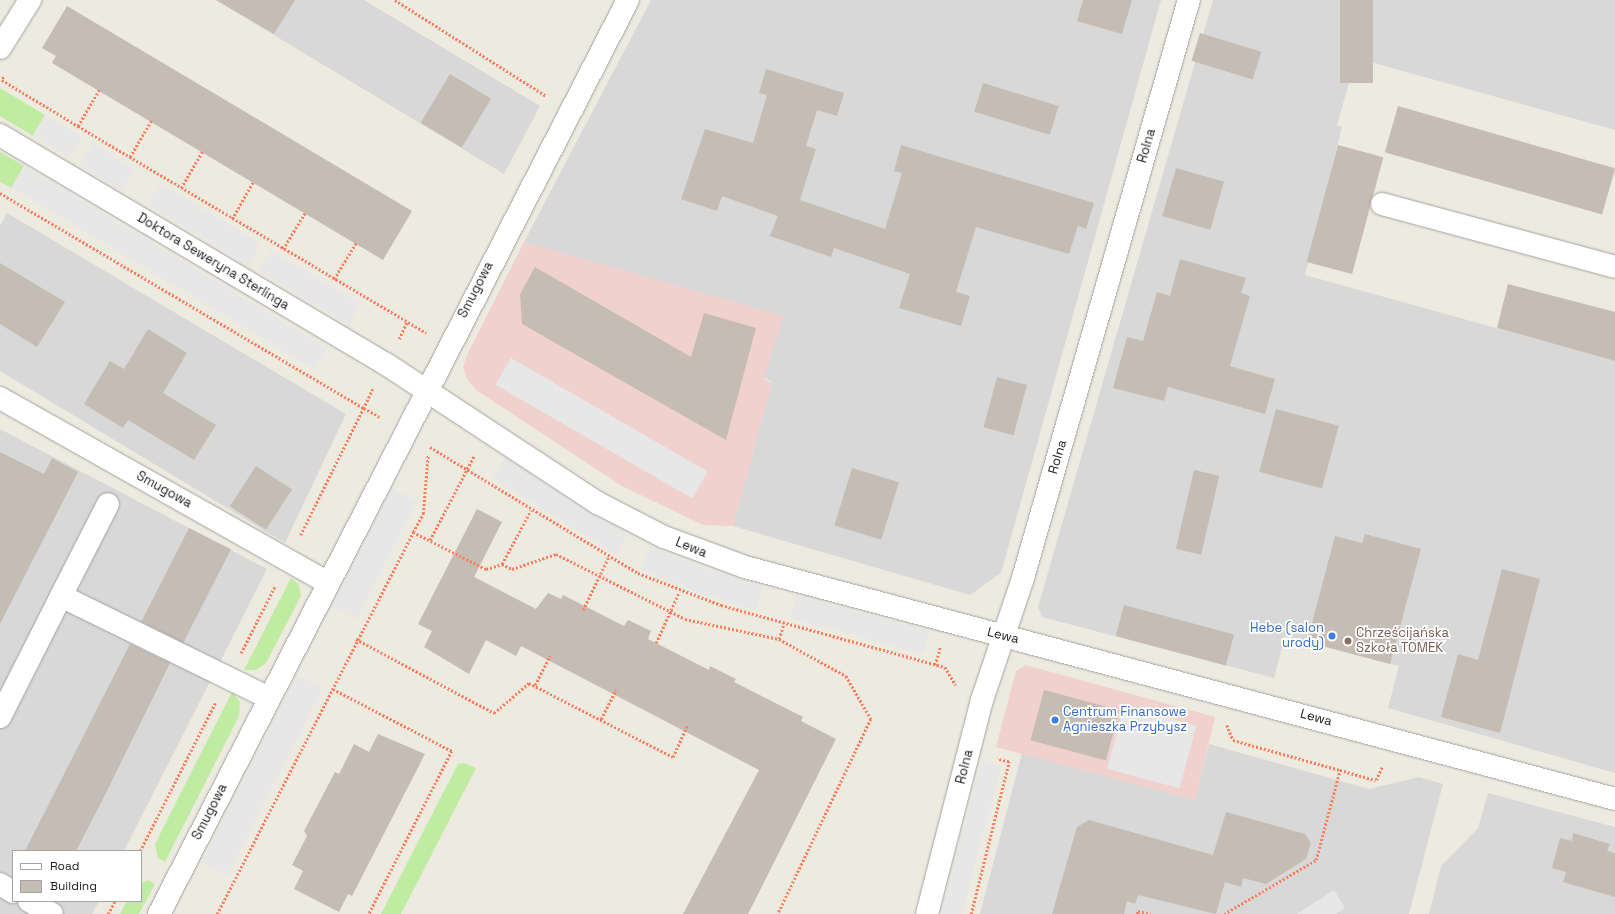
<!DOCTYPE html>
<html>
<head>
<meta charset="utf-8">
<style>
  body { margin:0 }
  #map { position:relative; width:1615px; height:914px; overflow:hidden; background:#edeadf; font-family:"Space Grotesk",sans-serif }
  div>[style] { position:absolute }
  .residential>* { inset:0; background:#d9d8d8 }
  .commercial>* { inset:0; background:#f0d1cd }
  .grass>* { inset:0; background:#bfeba2 }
  .parking>* { inset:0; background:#e7e7e7; transform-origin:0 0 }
  .building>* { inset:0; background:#c5bcb3; transform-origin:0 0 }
  .path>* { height:2.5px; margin-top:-1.25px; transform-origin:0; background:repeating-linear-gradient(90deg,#ff7d5f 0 2px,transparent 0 4px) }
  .roads { filter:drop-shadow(0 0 1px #a2a2a2) drop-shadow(0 0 1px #a2a2a2) }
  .minor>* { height:22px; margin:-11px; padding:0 11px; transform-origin:11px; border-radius:11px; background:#fff }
  .dots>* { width:11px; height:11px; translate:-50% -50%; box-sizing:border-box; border:2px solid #fff; border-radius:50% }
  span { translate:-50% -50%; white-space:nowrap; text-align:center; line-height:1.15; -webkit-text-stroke:3.5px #fff; paint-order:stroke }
  .street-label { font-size:13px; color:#1b1b1b }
  .shop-label { font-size:13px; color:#366cbe }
  .right { translate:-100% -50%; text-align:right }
  .left { translate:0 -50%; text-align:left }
  .education-label { font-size:13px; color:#785e54 }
  .legend { position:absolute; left:12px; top:850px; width:130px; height:52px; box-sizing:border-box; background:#fff; border:1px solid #a4a4a4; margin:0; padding:5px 7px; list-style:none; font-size:12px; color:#1b1b1b }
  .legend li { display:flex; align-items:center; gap:8px; height:20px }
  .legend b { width:20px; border:1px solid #a4a4a4 }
</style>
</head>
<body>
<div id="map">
  <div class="residential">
    <i style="clip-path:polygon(216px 0,364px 0,540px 106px,504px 174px)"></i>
    <i style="clip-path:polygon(651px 0,1161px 0,1001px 573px,970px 595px,733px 526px,772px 382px,524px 242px)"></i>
    <i style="clip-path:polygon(1213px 0,1615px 0,1615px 130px,1356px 58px,1337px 125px,1342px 127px,1305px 275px,1615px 361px,1615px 773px,1388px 708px,1399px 666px,1285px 636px,1274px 678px,1042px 617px,1038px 607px)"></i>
    <i style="clip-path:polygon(7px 213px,346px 414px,285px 543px,0 371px,0 226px)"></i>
    <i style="clip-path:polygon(0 429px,267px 569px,124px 851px,13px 851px,13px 901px,99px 901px,92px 914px,0 914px)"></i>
    <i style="clip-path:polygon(1209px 744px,1369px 789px,1419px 777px,1443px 784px,1409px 914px,980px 914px,1022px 753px,1195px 800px)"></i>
    <i style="clip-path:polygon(1488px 793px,1615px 827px,1615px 914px,1429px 914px,1441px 866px,1478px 828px)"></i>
  </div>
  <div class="commercial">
    <i style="clip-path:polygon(524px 242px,783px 316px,764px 379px,772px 383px,733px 526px,703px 525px,622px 486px,476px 390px,467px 379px,463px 367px,467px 355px)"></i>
    <i style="clip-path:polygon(1026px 665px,1215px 717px,1195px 800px,996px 747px,1016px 671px)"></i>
  </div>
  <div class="grass">
    <i style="clip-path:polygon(0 88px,45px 115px,33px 136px,0 116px)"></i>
    <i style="clip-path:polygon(0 152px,24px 166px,12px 188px,0 182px)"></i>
    <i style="clip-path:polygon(291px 578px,299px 585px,301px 596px,266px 663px,256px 670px,244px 670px)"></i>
    <i style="clip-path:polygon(232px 692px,240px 702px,239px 716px,165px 862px,158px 858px,155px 844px)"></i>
    <i style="clip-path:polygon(464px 763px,476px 768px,401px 914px,381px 914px,458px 764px)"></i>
    <i style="clip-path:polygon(148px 880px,155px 884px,139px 914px,120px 914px,127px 901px,141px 901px,141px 883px)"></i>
  </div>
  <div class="parking">
    <i style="left:45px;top:115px;width:43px;height:24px;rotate:31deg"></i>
    <i style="left:93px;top:143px;width:49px;height:25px;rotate:32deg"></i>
    <i style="left:24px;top:166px;width:354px;height:25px;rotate:31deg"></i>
    <i style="left:160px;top:183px;width:118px;height:25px;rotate:31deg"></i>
    <i style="left:271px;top:250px;width:105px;height:24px;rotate:31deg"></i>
    <i style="left:511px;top:358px;width:227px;height:31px;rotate:30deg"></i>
    <i style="left:504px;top:458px;width:146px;height:23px;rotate:32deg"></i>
    <i style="left:392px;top:488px;width:28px;height:133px;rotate:27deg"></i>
    <i style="clip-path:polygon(651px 546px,708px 570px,763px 586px,756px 610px,702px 594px,640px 569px)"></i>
    <i style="left:796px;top:595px;width:138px;height:24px;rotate:15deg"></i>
    <i style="left:297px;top:675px;width:29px;height:210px;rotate:27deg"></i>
    <i style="left:1124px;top:706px;width:75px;height:65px;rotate:15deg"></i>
    <i style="left:982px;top:761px;width:20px;height:158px;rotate:15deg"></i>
    <i style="clip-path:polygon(1334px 890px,1345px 908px,1336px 914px,1297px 914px)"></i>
  </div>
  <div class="building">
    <i style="clip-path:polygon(216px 0,295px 0,274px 34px)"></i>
    <i style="clip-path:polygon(1083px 0,1132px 0,1122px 34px,1077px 21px)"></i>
    <i style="left:1340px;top:0;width:33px;height:83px"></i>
    <i style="clip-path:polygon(67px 6px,412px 211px,383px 260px,52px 63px,56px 56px,42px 48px)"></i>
    <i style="left:1200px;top:33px;width:64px;height:29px;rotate:17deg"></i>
    <i style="clip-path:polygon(766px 69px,844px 93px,837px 116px,817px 110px,806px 146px,816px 149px,800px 200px,885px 229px,902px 173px,894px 171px,901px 145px,1094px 203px,1086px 229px,1078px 226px,1069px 254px,976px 227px,956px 292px,970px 296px,961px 326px,899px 308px,910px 274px,834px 248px,831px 257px,770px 236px,778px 216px,722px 196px,717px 211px,681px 199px,705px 129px,753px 143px,767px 95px,759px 93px)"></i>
    <i style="left:450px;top:74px;width:48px;height:57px;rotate:31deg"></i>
    <i style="left:983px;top:83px;width:79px;height:30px;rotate:17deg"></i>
    <i style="left:1398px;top:106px;width:226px;height:48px;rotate:16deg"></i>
    <i style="left:1338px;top:145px;width:47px;height:121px;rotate:15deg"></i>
    <i style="left:1176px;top:168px;width:50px;height:50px;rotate:16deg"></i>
    <i style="clip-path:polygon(1180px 259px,1246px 278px,1241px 293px,1250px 296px,1230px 366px,1275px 379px,1265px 414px,1168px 387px,1164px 401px,1113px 388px,1127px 337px,1143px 341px,1157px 292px,1170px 296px)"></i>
    <i style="clip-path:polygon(0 263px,65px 302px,37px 347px,0 324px)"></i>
    <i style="clip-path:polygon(535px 267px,691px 357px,704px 313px,756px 328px,726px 440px,522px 324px,520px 294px)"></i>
    <i style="clip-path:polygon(1508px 284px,1615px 312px,1615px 361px,1497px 328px)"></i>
    <i style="clip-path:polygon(148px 329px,187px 353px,163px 393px,216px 425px,194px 460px,128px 420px,123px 428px,84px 404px,110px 361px,124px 369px)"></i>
    <i style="left:997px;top:377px;width:31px;height:52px;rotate:15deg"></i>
    <i style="left:1276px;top:409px;width:65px;height:65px;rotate:15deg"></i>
    <i style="clip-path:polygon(0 452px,44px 474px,52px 458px,78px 472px,0 624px)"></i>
    <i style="left:256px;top:466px;width:43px;height:48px;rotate:33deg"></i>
    <i style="left:852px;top:468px;width:49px;height:60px;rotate:17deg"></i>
    <i style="left:1194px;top:470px;width:26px;height:81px;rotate:13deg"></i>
    <i style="clip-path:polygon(477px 509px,502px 522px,474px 577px,536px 609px,548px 593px,561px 599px,563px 595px,624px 626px,628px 620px,651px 631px,648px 639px,709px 670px,710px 666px,736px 679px,734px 682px,803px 717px,801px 721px,836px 739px,748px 914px,683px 914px,759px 770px,521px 646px,516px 656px,486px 640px,469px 674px,424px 647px,432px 631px,418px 624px)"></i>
    <i style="left:189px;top:528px;width:47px;height:105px;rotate:27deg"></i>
    <i style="clip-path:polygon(1365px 534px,1421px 549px,1390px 664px,1307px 642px,1335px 536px,1362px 543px)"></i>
    <i style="clip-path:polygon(1502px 569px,1540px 579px,1500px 733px,1441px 717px,1458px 654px,1478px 660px)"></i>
    <i style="left:1124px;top:605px;width:114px;height:32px;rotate:15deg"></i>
    <i style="clip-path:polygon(130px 644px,170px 663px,103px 799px,76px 851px,25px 851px)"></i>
    <i style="left:1044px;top:690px;width:78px;height:52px;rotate:15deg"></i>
    <i style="clip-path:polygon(378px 734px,425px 754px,352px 896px,348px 894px,339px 912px,294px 889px,303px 871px,292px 865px,307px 836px,304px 831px,335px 772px,339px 774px,354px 744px,369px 752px)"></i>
    <i style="clip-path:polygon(1226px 812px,1305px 834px,1311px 843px,1306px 859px,1266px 884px,1243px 878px,1241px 887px,1225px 882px,1216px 914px,1138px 895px,1135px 904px,1127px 901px,1124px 914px,1052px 914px,1077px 827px,1089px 820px,1213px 855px)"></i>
    <i style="clip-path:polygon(1573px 833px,1610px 844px,1607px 851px,1615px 853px,1615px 897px,1563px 882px,1566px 872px,1552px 868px,1560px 838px,1572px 841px)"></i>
  </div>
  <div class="path">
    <i style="left:395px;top:0;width:179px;rotate:32.4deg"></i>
    <i style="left:4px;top:77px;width:4px;rotate:124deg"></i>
    <i style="left:2px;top:80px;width:89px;rotate:31.2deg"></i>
    <i style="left:78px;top:126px;width:405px;rotate:30.7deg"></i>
    <i style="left:78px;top:126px;width:42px;rotate:-59.7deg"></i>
    <i style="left:130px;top:157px;width:42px;rotate:-59.7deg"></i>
    <i style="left:181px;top:188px;width:42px;rotate:-59.7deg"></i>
    <i style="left:0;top:193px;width:423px;rotate:30.6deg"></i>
    <i style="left:364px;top:408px;width:142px;rotate:116.4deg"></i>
    <i style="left:232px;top:219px;width:43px;rotate:-60.4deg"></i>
    <i style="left:283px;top:249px;width:42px;rotate:-58.6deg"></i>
    <i style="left:334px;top:279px;width:42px;rotate:-58.6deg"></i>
    <i style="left:399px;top:339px;width:19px;rotate:-65deg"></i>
    <i style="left:373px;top:389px;width:21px;rotate:115deg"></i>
    <i style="left:364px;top:408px;width:20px;rotate:30deg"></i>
    <i style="left:430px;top:447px;width:243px;rotate:31.2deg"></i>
    <i style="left:638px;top:573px;width:89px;rotate:21.1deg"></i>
    <i style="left:721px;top:605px;width:232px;rotate:15.5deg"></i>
    <i style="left:945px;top:667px;width:21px;rotate:59deg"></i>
    <i style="left:413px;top:532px;width:21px;rotate:-61deg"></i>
    <i style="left:423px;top:514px;width:59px;rotate:-85.2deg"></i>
    <i style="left:430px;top:540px;width:95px;rotate:-62.4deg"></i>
    <i style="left:502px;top:564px;width:61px;rotate:-61.8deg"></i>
    <i style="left:583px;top:610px;width:58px;rotate:-64.3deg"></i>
    <i style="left:356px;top:639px;width:157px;rotate:28.2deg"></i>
    <i style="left:494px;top:713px;width:46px;rotate:-40.6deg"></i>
    <i style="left:529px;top:683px;width:162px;rotate:27.2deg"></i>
    <i style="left:673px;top:757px;width:34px;rotate:-66deg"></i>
    <i style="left:779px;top:639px;width:17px;rotate:-73deg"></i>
    <i style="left:656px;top:643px;width:56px;rotate:-65.7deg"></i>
    <i style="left:241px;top:653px;width:75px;rotate:-63.1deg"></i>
    <i style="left:935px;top:665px;width:18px;rotate:-74deg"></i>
    <i style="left:535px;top:685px;width:33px;rotate:-63deg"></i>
    <i style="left:333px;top:689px;width:134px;rotate:27.5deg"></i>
    <i style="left:452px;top:751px;width:183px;rotate:117deg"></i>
    <i style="left:601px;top:719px;width:33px;rotate:-63deg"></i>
    <i style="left:1227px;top:725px;width:16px;rotate:68deg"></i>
    <i style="left:1233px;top:740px;width:111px;rotate:15.7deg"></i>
    <i style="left:1340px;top:770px;width:37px;rotate:16deg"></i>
    <i style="left:1376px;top:780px;width:14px;rotate:-65deg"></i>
    <i style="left:140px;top:851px;width:166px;rotate:-63.1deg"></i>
    <i style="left:108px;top:914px;width:15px;rotate:-62deg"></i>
    <i style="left:217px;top:914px;width:429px;rotate:-62.8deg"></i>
    <i style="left:413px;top:532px;width:82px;rotate:26.9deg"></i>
    <i style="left:486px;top:569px;width:17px;rotate:-17deg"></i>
    <i style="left:502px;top:564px;width:11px;rotate:27deg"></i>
    <i style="left:512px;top:569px;width:46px;rotate:-18.8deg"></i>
    <i style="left:556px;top:554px;width:144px;rotate:26.7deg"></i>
    <i style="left:685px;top:619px;width:96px;rotate:12deg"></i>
    <i style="left:779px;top:639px;width:77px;rotate:28.9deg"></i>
    <i style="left:846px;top:676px;width:50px;rotate:59.8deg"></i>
    <i style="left:871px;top:719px;width:216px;rotate:115.5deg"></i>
    <i style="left:971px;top:914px;width:157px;rotate:-76deg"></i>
    <i style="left:1009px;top:762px;width:12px;rotate:-166deg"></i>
    <i style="left:1137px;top:914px;width:3px;rotate:-72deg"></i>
    <i style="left:1138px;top:911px;width:13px;rotate:13deg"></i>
    <i style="left:1224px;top:914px;width:107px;rotate:-30.4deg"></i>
    <i style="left:1316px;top:860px;width:93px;rotate:-75.1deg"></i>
  </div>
  <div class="roads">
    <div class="minor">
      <i style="left:0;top:48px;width:57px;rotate:-58deg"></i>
      <i style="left:0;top:135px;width:449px;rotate:30.7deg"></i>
      <i style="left:386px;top:364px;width:254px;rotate:33.3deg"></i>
      <i style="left:598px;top:503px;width:74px;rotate:27.3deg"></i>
      <i style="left:664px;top:537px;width:86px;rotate:20.3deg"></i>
      <i style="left:745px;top:567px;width:900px;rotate:14.93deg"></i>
      <i style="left:1382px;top:204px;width:241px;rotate:15.1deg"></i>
      <i style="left:0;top:398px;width:375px;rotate:29.4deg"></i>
      <i style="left:61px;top:596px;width:103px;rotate:-62.9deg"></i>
      <i style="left:0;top:717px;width:136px;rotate:-63.2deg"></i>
      <i style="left:61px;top:596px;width:232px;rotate:26.1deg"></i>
      <i style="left:0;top:884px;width:15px;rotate:32deg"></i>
      <i style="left:29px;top:901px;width:26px;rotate:29deg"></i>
      <i style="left:159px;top:914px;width:1027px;rotate:-62.84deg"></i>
      <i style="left:927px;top:914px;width:221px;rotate:-75.6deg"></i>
      <i style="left:982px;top:700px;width:129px;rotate:-71.4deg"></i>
      <i style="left:1023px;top:578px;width:601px;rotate:-73.98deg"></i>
    </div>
  </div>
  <div class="dots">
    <i style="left:1332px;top:636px;background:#3f7fe0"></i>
    <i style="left:1348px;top:641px;background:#8d6e63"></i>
    <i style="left:1055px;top:720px;background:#3f7fe0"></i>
  </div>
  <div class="street-label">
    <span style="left:1147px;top:146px;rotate:-74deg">Rolna</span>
    <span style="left:213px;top:262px;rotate:31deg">Doktora Seweryna Sterlinga</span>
    <span style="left:476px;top:290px;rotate:-63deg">Smugowa</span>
    <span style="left:1058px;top:457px;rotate:-74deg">Rolna</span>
    <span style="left:164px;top:490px;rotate:29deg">Smugowa</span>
    <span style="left:691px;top:548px;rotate:22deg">Lewa</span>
    <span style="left:1003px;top:636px;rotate:14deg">Lewa</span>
    <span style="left:1316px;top:718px;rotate:15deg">Lewa</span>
    <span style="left:965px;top:767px;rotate:-76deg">Rolna</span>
    <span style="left:210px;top:812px;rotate:-63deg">Smugowa</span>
  </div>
  <div class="shop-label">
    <span class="right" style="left:1324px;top:636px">Hebe (salon<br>urody)</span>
    <span class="left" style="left:1063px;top:720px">Centrum Finansowe<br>Agnieszka Przybysz</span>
  </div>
  <div class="education-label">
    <span class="left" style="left:1356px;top:641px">Chrześcijańska<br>Szkoła TOMEK</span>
  </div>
  <ul class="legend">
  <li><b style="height:5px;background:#fff"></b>Road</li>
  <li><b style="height:11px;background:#c5bcb3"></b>Building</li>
  </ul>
</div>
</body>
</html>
